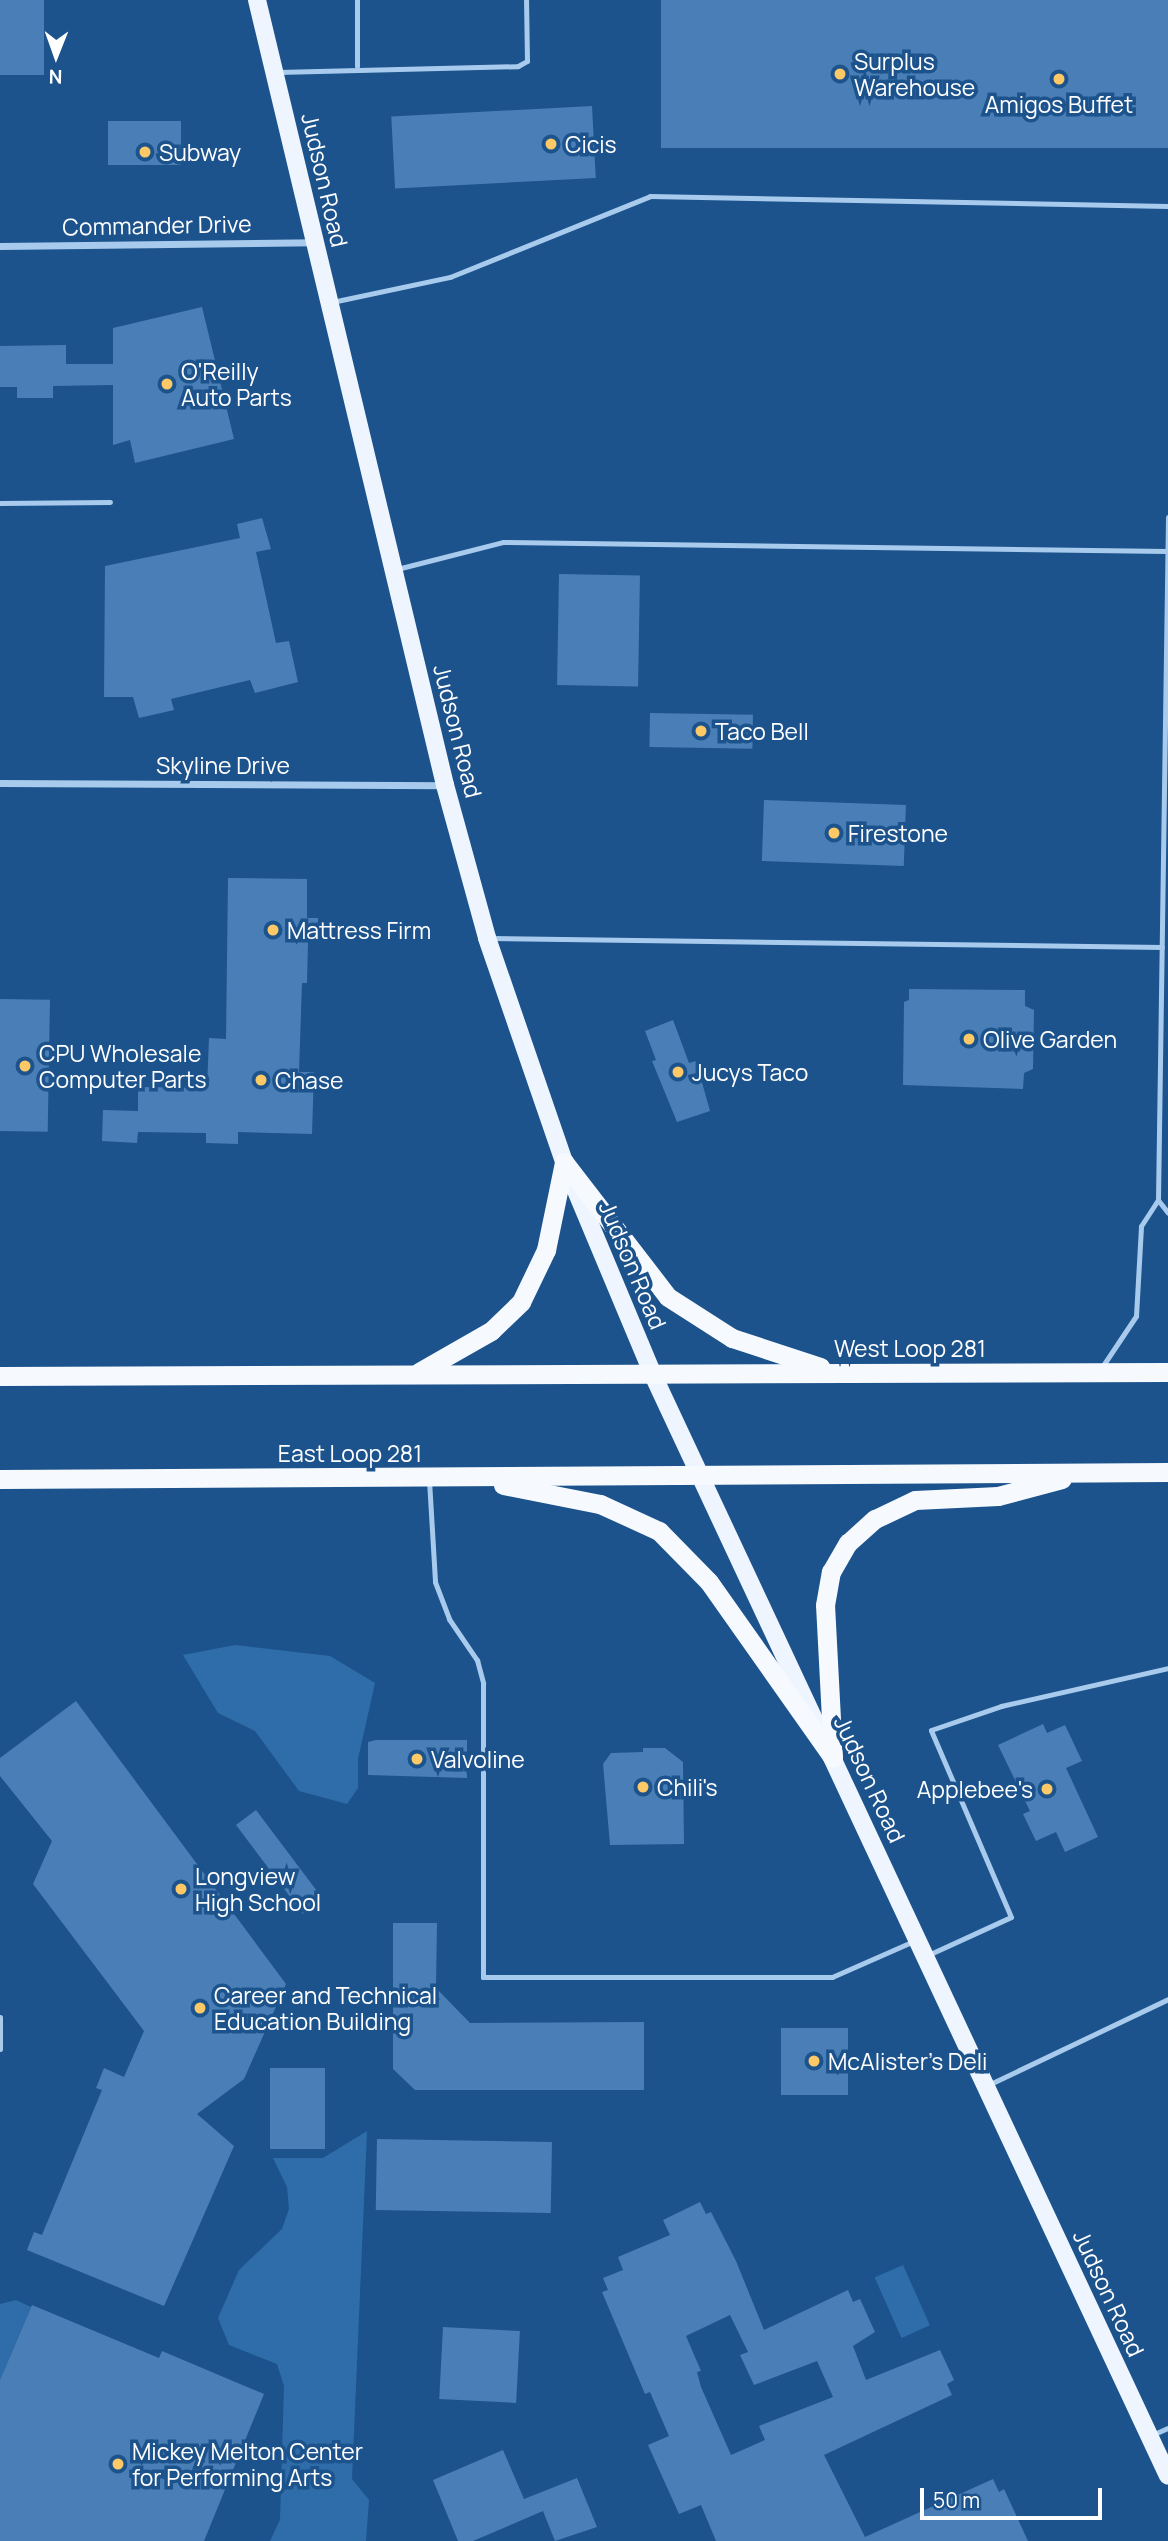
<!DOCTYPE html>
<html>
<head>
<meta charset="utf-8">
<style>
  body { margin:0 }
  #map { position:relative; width:1168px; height:2541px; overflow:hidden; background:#1c538c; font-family:Manrope,sans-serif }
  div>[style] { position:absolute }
  .green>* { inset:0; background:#2f6daa; transform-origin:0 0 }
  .building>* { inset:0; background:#497fb6; transform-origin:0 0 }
  .service>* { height:5px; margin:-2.5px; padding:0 2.5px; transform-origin:2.5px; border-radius:2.5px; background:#a8cbed }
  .minor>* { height:7px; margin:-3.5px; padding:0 3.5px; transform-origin:3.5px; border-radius:3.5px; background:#a8cbed }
  .primary>* { height:18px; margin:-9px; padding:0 9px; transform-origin:9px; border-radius:9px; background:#eef5ff }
  .trunk>* { height:19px; margin:-9.5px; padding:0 9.5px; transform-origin:9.5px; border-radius:9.5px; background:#f6faff }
  .dots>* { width:19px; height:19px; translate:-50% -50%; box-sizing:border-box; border:4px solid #1c538c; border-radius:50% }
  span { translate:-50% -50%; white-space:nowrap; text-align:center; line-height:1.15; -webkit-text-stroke:7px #1c538c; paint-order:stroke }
  .poi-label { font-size:23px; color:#fff }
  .left { translate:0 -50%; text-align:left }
  .right { translate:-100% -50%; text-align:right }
  .street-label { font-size:23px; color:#fff }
  .north { position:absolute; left:21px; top:21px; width:70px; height:70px; -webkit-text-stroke:5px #1c538c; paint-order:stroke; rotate:181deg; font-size:19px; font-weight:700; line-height:28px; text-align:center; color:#fff }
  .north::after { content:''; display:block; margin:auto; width:24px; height:32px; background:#fff; clip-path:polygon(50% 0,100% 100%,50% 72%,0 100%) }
  .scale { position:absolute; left:920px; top:2488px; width:182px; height:32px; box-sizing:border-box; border:4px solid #fff; border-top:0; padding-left:9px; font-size:21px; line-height:24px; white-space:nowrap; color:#fff; -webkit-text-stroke:5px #1c538c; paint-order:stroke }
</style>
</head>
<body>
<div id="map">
  <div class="green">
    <i style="clip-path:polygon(235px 1645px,330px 1656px,375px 1683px,358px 1759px,358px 1788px,347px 1804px,299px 1791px,255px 1731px,218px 1713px,183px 1655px)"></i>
    <i style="clip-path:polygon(367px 2131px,352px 2479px,369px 2500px,366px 2541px,270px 2541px,280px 2520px,284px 2386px,277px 2364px,229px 2345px,218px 2318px,239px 2270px,282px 2229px,289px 2209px,287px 2187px,273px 2158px,323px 2158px)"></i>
    <i style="left:903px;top:2265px;width:66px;height:31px;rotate:66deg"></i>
    <i style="clip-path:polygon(16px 2300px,31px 2307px,0 2380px,0 2304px)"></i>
  </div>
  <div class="building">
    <i style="left:0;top:0;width:44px;height:75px"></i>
    <i style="left:661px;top:0;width:507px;height:148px"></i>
    <i style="left:592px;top:106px;width:72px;height:201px;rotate:87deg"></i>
    <i style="left:108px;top:121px;width:73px;height:44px"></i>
    <i style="clip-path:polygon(202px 307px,234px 439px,135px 463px,130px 440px,113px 445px,113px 385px,53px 386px,53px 398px,17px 398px,17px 387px,0 387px,0 346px,66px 345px,66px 364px,113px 364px,113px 328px)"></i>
    <i style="clip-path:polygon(262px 518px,271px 549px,256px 552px,276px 643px,289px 641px,298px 682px,255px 693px,250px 680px,171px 699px,174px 710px,139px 718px,133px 697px,104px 697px,105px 566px,240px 538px,237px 524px)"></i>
    <i style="left:559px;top:574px;width:81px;height:111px;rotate:1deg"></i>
    <i style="left:650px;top:713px;width:103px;height:34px;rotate:1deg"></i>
    <i style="left:764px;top:800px;width:142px;height:61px;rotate:2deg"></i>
    <i style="clip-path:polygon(228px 878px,307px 879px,307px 918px,318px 918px,318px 942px,308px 942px,307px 983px,302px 983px,299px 1072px,314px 1072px,312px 1134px,238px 1132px,238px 1144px,206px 1143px,206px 1133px,138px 1132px,137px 1143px,102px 1141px,103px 1110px,138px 1111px,138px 1087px,207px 1088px,209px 1038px,226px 1039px)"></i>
    <i style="clip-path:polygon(909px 989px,1025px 990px,1025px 1006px,1034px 1010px,1033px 1069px,1024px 1073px,1023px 1089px,903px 1085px,904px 1002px,909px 1000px)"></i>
    <i style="left:0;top:999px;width:50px;height:132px;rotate:1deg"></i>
    <i style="clip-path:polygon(673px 1020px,689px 1063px,696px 1061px,710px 1111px,677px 1122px,652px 1061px,656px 1060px,645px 1031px)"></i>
    <i style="clip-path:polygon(76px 1701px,286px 1984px,244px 2079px,197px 2114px,234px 2146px,164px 2306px,27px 2250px,34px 2232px,42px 2235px,102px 2090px,96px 2088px,104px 2068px,124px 2077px,144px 2031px,33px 1884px,52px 1841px,0 1776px,0 1758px)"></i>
    <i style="clip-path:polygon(1043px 1724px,1047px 1733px,1065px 1725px,1082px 1761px,1066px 1768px,1098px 1837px,1065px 1852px,1056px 1832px,1036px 1841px,1023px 1814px,1030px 1811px,998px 1745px)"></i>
    <i style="clip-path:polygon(376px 1740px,467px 1740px,467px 1778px,368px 1775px,368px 1742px)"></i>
    <i style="clip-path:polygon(643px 1748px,665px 1748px,683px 1762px,684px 1844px,610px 1845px,603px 1764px,611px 1753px,643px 1752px)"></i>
    <i style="left:256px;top:1810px;width:111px;height:25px;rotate:53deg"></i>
    <i style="clip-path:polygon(393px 1923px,437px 1923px,436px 1988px,470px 2023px,644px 2022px,644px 2090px,415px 2090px,393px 2069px)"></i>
    <i style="left:781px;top:2028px;width:67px;height:67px"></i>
    <i style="left:270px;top:2068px;width:55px;height:81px"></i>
    <i style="left:377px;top:2139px;width:175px;height:71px;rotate:1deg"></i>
    <i style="clip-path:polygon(evenodd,700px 2202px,706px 2214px,711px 2212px,736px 2261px,764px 2330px,848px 2290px,853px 2302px,860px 2299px,875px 2332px,853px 2346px,866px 2380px,940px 2350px,954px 2380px,947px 2384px,952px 2395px,824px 2455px,865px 2537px,993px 2479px,999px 2492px,1004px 2489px,1028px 2541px,716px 2541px,701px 2505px,679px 2514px,648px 2445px,669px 2436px,650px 2392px,645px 2394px,602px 2292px,608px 2290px,603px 2278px,623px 2270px,618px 2257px,670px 2235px,663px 2220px,700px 2202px,730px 2315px,748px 2352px,740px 2355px,754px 2385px,817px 2361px,833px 2397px,759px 2426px,765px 2440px,731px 2455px,701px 2387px,697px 2372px,701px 2371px,686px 2336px,730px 2315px)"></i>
    <i style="clip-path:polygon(32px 2305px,159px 2358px,162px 2351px,264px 2394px,204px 2541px,0 2541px,0 2380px)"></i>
    <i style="left:443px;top:2327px;width:77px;height:72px;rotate:3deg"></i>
    <i style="clip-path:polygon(503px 2450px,524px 2499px,577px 2478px,597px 2527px,555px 2541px,543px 2511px,473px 2541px,458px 2541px,433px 2480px)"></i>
  </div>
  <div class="service">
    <i style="left:357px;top:66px;width:66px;rotate:-90deg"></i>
    <i style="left:278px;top:72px;width:240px;rotate:-1.4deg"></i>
    <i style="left:518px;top:66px;width:10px;rotate:-29deg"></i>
    <i style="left:527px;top:61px;width:61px;rotate:-90.9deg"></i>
    <i style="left:332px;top:302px;width:121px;rotate:-12deg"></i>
    <i style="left:450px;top:277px;width:216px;rotate:-22deg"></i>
    <i style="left:650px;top:196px;width:518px;rotate:1.11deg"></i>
    <i style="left:0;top:503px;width:110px;rotate:-0.5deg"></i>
    <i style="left:397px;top:569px;width:109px;rotate:-14.3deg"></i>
    <i style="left:503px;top:542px;width:664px;rotate:0.78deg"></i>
    <i style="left:490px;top:938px;width:672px;rotate:0.77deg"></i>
    <i style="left:1158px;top:1200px;width:683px;rotate:-89.16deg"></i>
    <i style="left:1102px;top:1367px;width:61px;rotate:-56.3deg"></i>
    <i style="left:1136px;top:1316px;width:90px;rotate:-86.8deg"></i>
    <i style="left:1141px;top:1226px;width:31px;rotate:-57deg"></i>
    <i style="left:1158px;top:1200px;width:16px;rotate:52deg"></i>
    <i style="left:429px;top:1480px;width:102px;rotate:86.6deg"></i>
    <i style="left:435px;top:1582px;width:40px;rotate:69deg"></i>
    <i style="left:449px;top:1619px;width:50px;rotate:55.7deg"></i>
    <i style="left:477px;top:1660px;width:24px;rotate:75deg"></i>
    <i style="left:483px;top:1683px;width:294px;rotate:90deg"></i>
    <i style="left:483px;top:1977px;width:349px"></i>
    <i style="left:832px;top:1977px;width:90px;rotate:-23.7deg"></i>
    <i style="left:928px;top:1955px;width:91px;rotate:-24.6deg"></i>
    <i style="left:1011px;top:1917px;width:203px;rotate:-113.2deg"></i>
    <i style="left:931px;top:1730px;width:74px;rotate:-18.9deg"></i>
    <i style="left:1001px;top:1706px;width:171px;rotate:-12.8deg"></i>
    <i style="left:0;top:2017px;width:32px;rotate:90deg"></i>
    <i style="left:988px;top:2085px;width:199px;rotate:-25.5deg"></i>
    <i style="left:1152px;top:2435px;width:17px;rotate:-24deg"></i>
  </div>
  <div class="minor">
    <i style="left:0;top:246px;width:314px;rotate:-0.7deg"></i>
    <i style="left:0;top:783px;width:444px;rotate:0.3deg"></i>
  </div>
  <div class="primary">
    <i style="left:257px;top:0;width:807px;rotate:76.53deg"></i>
    <i style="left:445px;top:785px;width:159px;rotate:74.6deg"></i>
    <i style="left:487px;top:938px;width:237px;rotate:71deg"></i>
    <i style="left:564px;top:1162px;width:231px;rotate:67.3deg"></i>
    <i style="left:653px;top:1375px;width:1215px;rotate:64.93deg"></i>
  </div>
  <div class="trunk">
    <i style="left:564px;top:1162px;width:170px;rotate:52.4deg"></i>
    <i style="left:668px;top:1297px;width:76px;rotate:32.6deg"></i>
    <i style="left:732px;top:1338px;width:93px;rotate:18.2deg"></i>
    <i style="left:419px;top:1372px;width:83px;rotate:-29.7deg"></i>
    <i style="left:491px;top:1331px;width:42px;rotate:-44deg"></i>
    <i style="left:521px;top:1302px;width:58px;rotate:-64.3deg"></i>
    <i style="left:546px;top:1250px;width:90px;rotate:-78.4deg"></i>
    <i style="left:0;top:1376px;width:1168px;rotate:-0.2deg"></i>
    <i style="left:0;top:1479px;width:1168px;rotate:-0.34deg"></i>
    <i style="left:503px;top:1485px;width:99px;rotate:11.1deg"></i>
    <i style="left:600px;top:1504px;width:65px;rotate:24.6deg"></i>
    <i style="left:659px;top:1531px;width:71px;rotate:45.6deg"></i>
    <i style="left:709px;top:1582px;width:215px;rotate:54.8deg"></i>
    <i style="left:833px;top:1757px;width:152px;rotate:-93deg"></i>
    <i style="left:825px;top:1605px;width:34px;rotate:-80deg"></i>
    <i style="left:831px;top:1572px;width:34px;rotate:-60deg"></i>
    <i style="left:848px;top:1543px;width:36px;rotate:-42deg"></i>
    <i style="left:875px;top:1519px;width:44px;rotate:-25.4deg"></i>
    <i style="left:915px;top:1500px;width:83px;rotate:-2.8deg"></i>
    <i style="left:998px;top:1496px;width:66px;rotate:-14.9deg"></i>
  </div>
  <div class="dots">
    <i style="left:840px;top:74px;background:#fdc966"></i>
    <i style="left:1059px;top:79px;background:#fdc966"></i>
    <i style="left:551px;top:144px;background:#fdc966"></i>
    <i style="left:145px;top:152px;background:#fdc966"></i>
    <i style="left:167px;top:384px;background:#fdc966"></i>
    <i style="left:701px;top:731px;background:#fdc966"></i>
    <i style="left:834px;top:833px;background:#fdc966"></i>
    <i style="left:273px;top:930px;background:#fdc966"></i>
    <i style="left:969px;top:1039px;background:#fdc966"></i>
    <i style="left:25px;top:1066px;background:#fdc966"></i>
    <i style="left:678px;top:1072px;background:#fdc966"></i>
    <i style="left:261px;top:1080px;background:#fdc966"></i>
    <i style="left:417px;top:1759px;background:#fdc966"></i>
    <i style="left:643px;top:1787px;background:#fdc966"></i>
    <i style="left:1047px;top:1789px;background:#fdc966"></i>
    <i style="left:181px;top:1889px;background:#fdc966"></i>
    <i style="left:200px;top:2008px;background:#fdc966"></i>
    <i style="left:814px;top:2061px;background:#fdc966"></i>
    <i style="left:118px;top:2464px;background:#fdc966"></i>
  </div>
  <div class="poi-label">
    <span class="left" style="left:854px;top:74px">Surplus<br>Warehouse</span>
    <span style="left:1059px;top:104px">Amigos Buffet</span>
    <span class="left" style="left:565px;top:144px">Cicis</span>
    <span class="left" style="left:159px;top:152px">Subway</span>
    <span class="left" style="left:181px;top:384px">O'Reilly<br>Auto Parts</span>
    <span class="left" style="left:715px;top:731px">Taco Bell</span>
    <span class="left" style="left:848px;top:833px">Firestone</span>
    <span class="left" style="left:287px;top:930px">Mattress Firm</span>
    <span class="left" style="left:983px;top:1039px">Olive Garden</span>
    <span class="left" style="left:39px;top:1066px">CPU Wholesale<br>Computer Parts</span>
    <span class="left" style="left:692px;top:1072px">Jucys Taco</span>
    <span class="left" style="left:275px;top:1080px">Chase</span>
    <span class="left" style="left:431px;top:1759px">Valvoline</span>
    <span class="left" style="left:657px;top:1787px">Chili's</span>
    <span class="right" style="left:1033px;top:1789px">Applebee's</span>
    <span class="left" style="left:195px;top:1889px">Longview<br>High School</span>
    <span class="left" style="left:214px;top:2008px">Career and Technical<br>Education Building</span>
    <span class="left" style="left:828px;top:2061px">McAlister's Deli</span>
    <span class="left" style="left:132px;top:2464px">Mickey Melton Center<br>for Performing Arts</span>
  </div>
  <div class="street-label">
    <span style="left:325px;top:180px;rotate:77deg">Judson Road</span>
    <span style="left:157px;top:225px;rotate:-1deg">Commander Drive</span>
    <span style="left:458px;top:731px;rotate:76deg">Judson Road</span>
    <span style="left:223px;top:765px">Skyline Drive</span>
    <span style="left:633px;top:1265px;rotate:67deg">Judson Road</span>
    <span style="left:910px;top:1348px">West Loop 281</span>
    <span style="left:350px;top:1453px">East Loop 281</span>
    <span style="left:870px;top:1779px;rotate:65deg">Judson Road</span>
    <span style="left:1109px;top:2293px;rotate:65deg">Judson Road</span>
  </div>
  <div class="north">N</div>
  <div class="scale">50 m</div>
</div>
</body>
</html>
